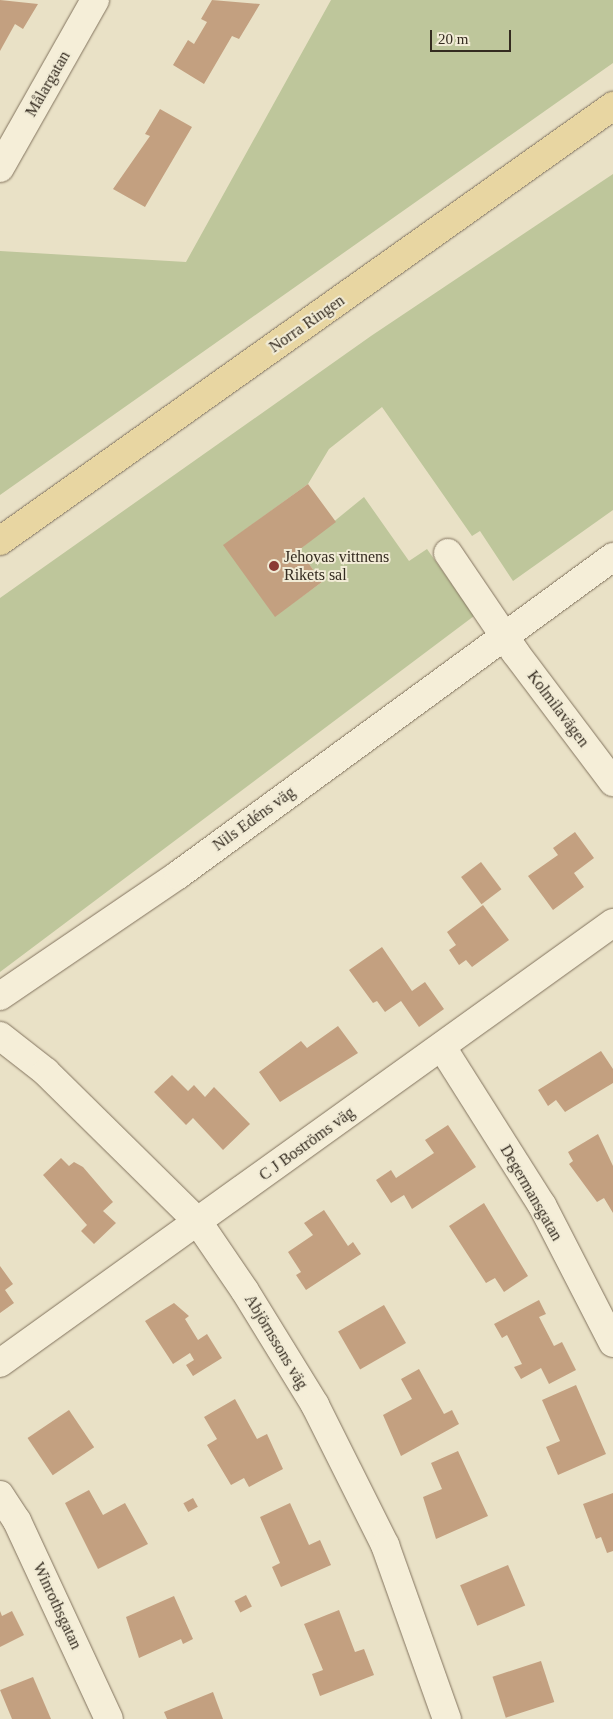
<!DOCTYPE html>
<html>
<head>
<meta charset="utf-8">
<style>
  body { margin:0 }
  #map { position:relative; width:613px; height:1719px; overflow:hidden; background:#e9e1c6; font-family:Georgia,serif }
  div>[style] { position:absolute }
  .green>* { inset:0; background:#bec69b }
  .building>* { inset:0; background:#c3a080; transform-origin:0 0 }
  .roads { filter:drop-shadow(0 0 1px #82735e) drop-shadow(0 0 1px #82735e) }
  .minor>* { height:28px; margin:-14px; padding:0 14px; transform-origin:14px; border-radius:14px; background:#f5eed8 }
  .major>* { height:28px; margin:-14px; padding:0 14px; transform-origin:14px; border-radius:14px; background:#e8d6a2 }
  .dots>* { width:14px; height:14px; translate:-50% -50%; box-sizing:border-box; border:2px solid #f1ebd5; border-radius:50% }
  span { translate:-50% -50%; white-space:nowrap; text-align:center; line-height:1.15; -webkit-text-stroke:4px #f1ebd5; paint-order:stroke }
  .street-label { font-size:16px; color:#342b20 }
  .poi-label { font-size:16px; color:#342b20 }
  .left { translate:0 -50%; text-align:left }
  .scale { position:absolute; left:430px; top:30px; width:81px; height:22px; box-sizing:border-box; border:2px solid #342b20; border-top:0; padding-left:6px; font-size:15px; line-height:18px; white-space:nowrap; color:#342b20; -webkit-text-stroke:4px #f1ebd5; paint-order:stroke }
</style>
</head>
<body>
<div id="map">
  <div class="green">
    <i style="clip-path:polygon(331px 0,613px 0,613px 63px,0 495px,0 251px,186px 262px)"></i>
    <i style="clip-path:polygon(613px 174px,613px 510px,513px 581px,480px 531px,472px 536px,382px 407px,329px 449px,308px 484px,224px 545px,275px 616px,322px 582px,299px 550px,364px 497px,409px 561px,427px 549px,474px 616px,0 972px,0 598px,371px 336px)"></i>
  </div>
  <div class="building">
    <i style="clip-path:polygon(0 0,38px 4px,23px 29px,15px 24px,0 51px)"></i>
    <i style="clip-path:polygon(212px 0,260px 4px,239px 39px,232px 36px,204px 84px,173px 65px,188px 40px,194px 44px,207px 22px,201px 19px)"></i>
    <i style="clip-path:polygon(160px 109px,192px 127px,145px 207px,113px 189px,150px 136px,145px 134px)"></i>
    <i style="clip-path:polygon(308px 484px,336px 522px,299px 550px,322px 582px,275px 617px,223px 545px)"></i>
    <i style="clip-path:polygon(575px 832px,594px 858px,574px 873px,584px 887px,553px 910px,528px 876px,558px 855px,553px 848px)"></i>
    <i style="left:481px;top:862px;width:34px;height:25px;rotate:53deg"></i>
    <i style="clip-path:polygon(483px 905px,509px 940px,472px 967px,466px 960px,459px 965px,449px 950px,456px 945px,447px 932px)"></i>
    <i style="clip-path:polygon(382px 947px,412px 991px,425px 982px,444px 1009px,419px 1027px,401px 1001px,385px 1012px,377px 1001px,373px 1003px,349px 970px)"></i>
    <i style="clip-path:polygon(338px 1026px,358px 1053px,280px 1102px,259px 1072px,301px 1041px,307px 1048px)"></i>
    <i style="clip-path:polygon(601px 1051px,613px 1069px,613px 1083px,565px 1112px,556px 1100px,548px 1106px,538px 1090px)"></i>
    <i style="clip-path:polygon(172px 1075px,188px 1091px,194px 1085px,205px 1097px,214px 1087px,250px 1124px,223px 1150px,193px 1118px,186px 1125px,154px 1092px)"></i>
    <i style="clip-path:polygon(448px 1125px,476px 1167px,412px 1209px,404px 1195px,391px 1203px,376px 1180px,391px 1170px,396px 1178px,434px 1153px,425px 1140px)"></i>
    <i style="clip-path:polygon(598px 1134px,613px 1166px,613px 1213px,604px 1198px,597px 1202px,569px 1164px,573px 1161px,568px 1152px)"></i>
    <i style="clip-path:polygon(61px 1158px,69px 1166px,74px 1162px,83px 1167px,113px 1202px,103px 1211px,116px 1223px,94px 1244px,81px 1231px,87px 1225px,43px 1175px)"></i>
    <i style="clip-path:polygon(484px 1203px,528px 1276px,504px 1292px,495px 1278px,486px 1283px,449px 1226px)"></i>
    <i style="clip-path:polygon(324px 1210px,348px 1246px,353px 1242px,361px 1254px,306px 1290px,296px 1275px,301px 1272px,288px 1252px,313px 1235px,304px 1223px)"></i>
    <i style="clip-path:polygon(0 1266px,13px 1284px,5px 1290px,14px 1303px,0 1313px)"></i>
    <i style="clip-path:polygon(539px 1300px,546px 1314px,539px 1317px,554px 1346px,562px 1342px,576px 1370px,549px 1384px,541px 1368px,521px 1379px,514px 1367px,522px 1364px,507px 1335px,502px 1338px,494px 1324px)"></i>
    <i style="clip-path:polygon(174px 1303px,189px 1316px,185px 1319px,198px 1340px,207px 1334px,222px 1358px,193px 1376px,186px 1365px,194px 1360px,190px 1353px,173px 1364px,145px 1321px)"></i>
    <i style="left:384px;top:1305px;width:44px;height:53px;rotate:60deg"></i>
    <i style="clip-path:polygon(419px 1369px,444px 1414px,452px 1410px,459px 1424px,401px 1456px,383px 1415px,412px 1399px,401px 1379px)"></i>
    <i style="clip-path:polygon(576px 1385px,606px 1454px,558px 1475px,546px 1447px,560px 1441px,542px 1400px)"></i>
    <i style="clip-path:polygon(235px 1399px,257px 1439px,267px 1434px,283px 1469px,249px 1487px,244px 1478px,231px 1485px,207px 1445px,217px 1439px,204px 1417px)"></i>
    <i style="left:69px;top:1410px;width:45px;height:50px;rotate:56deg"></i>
    <i style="clip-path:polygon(458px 1451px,488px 1516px,436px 1539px,423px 1497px,442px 1489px,431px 1463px)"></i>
    <i style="clip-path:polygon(89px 1490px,103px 1515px,125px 1503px,148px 1544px,98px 1569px,65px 1503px)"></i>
    <i style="clip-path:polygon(613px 1493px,613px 1551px,607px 1553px,601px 1537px,596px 1539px,583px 1504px)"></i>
    <i style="left:193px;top:1498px;width:10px;height:11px;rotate:61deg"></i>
    <i style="clip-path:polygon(290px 1503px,309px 1545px,320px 1540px,331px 1565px,281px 1587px,272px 1567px,280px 1563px,260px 1517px)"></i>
    <i style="left:508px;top:1565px;width:44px;height:52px;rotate:67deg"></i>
    <i style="left:246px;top:1595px;width:13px;height:13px;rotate:63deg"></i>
    <i style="clip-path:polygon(174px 1596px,193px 1639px,183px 1644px,181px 1639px,139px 1658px,126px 1617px)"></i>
    <i style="clip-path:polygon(339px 1610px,355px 1652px,364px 1649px,374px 1675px,320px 1696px,312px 1674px,323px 1670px,304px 1624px)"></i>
    <i style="clip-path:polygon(0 1611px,2px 1616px,12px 1611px,24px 1635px,0 1647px)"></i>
    <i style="left:541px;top:1661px;width:43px;height:51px;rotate:72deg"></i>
    <i style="clip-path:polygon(33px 1677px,51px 1719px,12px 1719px,0 1690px)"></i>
    <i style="clip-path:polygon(213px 1692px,223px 1719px,167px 1719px,164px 1712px)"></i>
  </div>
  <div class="roads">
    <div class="minor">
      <i style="left:0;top:168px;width:193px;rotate:-60.5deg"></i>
      <i style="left:448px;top:553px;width:120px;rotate:55.9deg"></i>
      <i style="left:515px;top:652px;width:163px;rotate:53deg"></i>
      <i style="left:0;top:996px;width:215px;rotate:-34.2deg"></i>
      <i style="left:178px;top:875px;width:539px;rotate:-36.17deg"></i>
      <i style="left:0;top:1036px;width:58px;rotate:38deg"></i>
      <i style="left:46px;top:1072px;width:214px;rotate:44.6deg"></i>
      <i style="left:198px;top:1222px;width:83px;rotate:55.7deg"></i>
      <i style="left:245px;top:1291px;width:134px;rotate:58.4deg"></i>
      <i style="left:315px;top:1405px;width:157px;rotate:63.4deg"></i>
      <i style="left:385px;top:1545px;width:185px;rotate:70.4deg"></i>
      <i style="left:442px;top:1047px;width:187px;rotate:57.7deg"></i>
      <i style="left:542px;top:1205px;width:155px;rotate:62.8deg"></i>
      <i style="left:0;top:1363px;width:755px;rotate:-35.67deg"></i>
      <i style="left:0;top:1495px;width:31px;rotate:57deg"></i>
      <i style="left:17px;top:1521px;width:218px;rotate:65.1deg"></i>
    </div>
    <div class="major">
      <i style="left:0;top:541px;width:752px;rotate:-35.36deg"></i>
    </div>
  </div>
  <div class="dots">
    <i style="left:274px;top:566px;background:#8a3a35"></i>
  </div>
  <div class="street-label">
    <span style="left:48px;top:84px;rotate:-60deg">Målargatan</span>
    <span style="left:307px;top:324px;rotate:-35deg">Norra Ringen</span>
    <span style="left:558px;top:709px;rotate:53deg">Kolmilavägen</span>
    <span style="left:254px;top:819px;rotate:-36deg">Nils Edéns väg</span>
    <span style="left:307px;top:1144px;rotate:-36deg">C J Boströms väg</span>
    <span style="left:531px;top:1193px;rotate:60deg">Degermansgatan</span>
    <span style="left:276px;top:1342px;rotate:59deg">Abjörnssons väg</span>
    <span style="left:57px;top:1606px;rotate:65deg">Winrothsgatan</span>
  </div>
  <div class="poi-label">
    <span class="left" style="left:284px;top:566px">Jehovas vittnens<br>Rikets sal</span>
  </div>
  <div class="scale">20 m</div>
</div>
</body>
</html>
